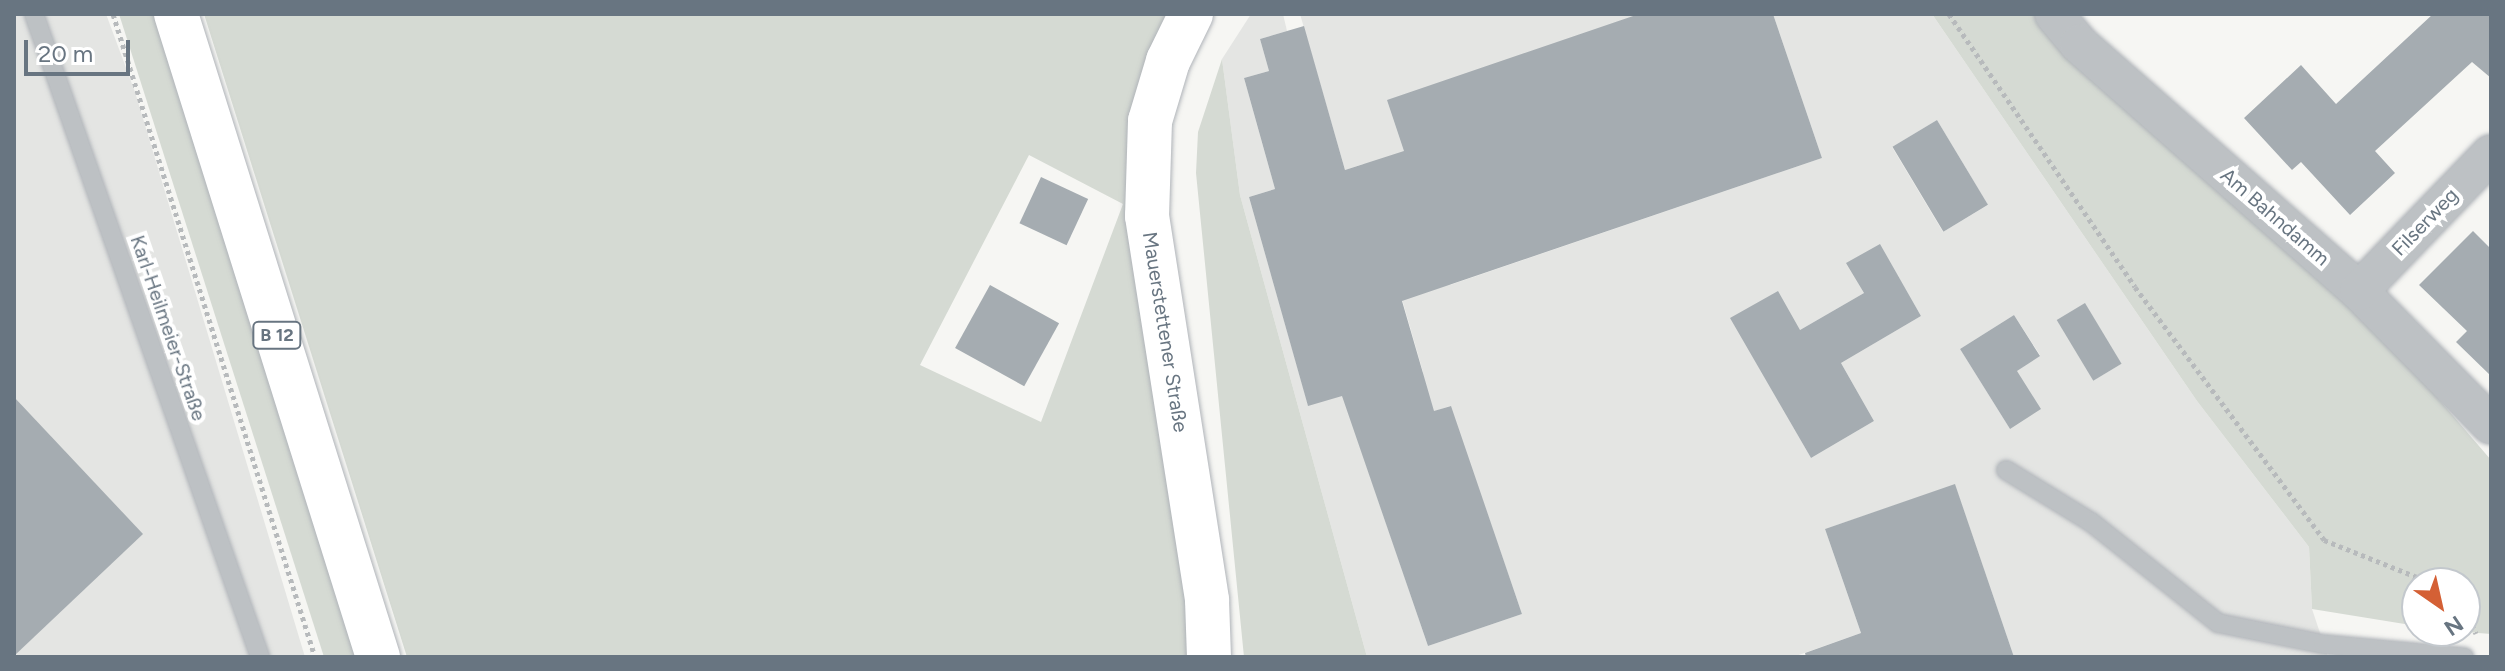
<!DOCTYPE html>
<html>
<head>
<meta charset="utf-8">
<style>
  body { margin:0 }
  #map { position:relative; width:2505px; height:671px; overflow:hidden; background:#f6f6f3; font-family:Figtree,sans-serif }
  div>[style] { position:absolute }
  .built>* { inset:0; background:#e4e5e3 }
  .green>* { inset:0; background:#d5dad3 }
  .building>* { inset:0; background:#a5acb1; transform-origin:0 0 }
  .path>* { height:5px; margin-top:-2.5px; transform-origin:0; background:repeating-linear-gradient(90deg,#b7babc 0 4px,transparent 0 8px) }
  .roads { filter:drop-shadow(0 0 2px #b0b4b9) drop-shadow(0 0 2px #b0b4b9) }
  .service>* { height:18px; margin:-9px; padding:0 9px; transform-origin:9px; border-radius:9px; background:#bdc1c4 }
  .minor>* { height:38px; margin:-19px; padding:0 19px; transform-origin:19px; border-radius:19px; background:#bdc1c4 }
  .secondary>* { height:44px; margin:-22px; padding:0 22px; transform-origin:22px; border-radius:22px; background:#fff }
  .primary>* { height:44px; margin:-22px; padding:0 22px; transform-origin:22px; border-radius:22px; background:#fff }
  span { translate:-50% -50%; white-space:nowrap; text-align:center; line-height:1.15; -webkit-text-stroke:8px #fff; paint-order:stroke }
  .shield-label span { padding:2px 6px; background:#fff; border:2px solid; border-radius:6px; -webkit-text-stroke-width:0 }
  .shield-label { font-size:18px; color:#687581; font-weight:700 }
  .street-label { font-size:20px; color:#687581 }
  .frame { position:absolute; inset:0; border:16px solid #687581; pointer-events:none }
  .north { position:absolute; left:2401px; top:567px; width:80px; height:80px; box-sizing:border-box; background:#fff; border:2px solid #c3c8cd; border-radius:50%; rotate:146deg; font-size:22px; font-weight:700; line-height:32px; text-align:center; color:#687581 }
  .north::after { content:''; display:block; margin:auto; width:28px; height:36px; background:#d46035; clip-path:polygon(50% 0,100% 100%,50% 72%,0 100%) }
  .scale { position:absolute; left:24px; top:40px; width:106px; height:36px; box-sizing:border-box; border:4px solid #687581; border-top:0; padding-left:10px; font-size:24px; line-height:28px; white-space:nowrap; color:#687581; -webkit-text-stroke:6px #fff; paint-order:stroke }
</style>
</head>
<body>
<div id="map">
  <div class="built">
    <i style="clip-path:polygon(14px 14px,106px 14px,135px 92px,305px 657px,14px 657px)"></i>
    <i style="clip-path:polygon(evenodd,1251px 14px,1283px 14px,1287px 31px,1260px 39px,1269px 71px,1244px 78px,1275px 189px,1249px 197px,1308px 405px,1423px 372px,1363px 164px,1345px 170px,1300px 14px,1639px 14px,1450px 285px,1822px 158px,1773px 14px,1932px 14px,2197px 401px,2309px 547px,2312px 609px,2328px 657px,2014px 657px,1955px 485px,1825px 529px,1861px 633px,1793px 657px,1367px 657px,1240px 195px,1222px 59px,1251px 14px,1937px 120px,1988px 205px,1943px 232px,1892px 147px,1937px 120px,1251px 14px,1880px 245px,1921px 316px,1841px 363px,1874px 421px,1811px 458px,1731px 318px,1800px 330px,1864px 293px,1847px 263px,1880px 245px,1251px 14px,2085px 304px,2121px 364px,2094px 380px,2058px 320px,2085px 304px,1251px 14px,2014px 315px,2040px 355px,2017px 371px,2010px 429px,1960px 349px,2014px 315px,1251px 14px,1450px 406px,1522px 614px,1428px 646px,1357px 438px,1450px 406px)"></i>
  </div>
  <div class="green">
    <i style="clip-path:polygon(119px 14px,160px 14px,360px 657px,324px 657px)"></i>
    <i style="clip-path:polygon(evenodd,204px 14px,1180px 14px,1154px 53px,1193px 657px,407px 657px,204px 14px,1029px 155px,1123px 204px,1041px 422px,920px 365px,1029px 155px)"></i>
    <i style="clip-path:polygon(1932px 14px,2037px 14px,2351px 297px,2491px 460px,2491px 634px,2453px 631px,2465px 631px,2465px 583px,2417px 583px,2417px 626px,2312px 609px,2309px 547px,2197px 401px)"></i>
    <i style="clip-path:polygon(1222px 59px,1240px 195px,1367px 657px,1244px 657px,1196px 173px,1198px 132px)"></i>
  </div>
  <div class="building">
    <i style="clip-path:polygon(1639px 14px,1773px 14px,1822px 158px,1402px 301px,1434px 411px,1451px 406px,1522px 614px,1428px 646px,1342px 396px,1308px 406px,1249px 197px,1275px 189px,1244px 78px,1269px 71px,1260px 39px,1304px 26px,1345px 170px,1404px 151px,1387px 100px)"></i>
    <i style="clip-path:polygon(2433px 14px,2491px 14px,2491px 78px,2472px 62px,2375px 151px,2395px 173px,2350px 215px,2301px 162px,2292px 170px,2244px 118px,2301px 65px,2336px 104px)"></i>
    <i style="left:1937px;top:120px;width:99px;height:52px;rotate:59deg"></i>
    <i style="left:1041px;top:177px;width:52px;height:51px;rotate:25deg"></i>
    <i style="clip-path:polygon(2473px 231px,2491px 249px,2491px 376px,2456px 342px,2467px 331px,2419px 285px)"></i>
    <i style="clip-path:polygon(1880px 244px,1921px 316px,1841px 363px,1874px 421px,1811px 458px,1730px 318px,1778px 291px,1800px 330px,1864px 293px,1846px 263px)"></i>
    <i style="left:990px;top:285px;width:79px;height:72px;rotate:29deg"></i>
    <i style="left:2085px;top:303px;width:71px;height:33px;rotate:59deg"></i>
    <i style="clip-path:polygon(2014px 315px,2040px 356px,2017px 371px,2041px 409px,2010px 429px,1960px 349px)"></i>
    <i style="clip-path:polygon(14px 397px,143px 534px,14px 656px)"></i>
    <i style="clip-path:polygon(1955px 484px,2014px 657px,1806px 657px,1805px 653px,1861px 633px,1825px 529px)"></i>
  </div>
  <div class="path">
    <i style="left:113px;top:14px;width:674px;rotate:72.56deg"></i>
    <i style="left:1949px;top:14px;width:330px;rotate:55.7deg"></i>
    <i style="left:2135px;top:287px;width:316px;rotate:53.2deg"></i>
    <i style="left:2324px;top:540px;width:116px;rotate:21.7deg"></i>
    <i style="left:2465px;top:610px;width:26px;rotate:65deg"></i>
  </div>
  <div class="roads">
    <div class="service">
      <i style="left:34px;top:14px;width:682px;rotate:70.63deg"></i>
      <i style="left:2006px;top:470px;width:100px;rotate:31.5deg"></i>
      <i style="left:2091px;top:522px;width:162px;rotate:38.5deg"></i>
      <i style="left:2218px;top:623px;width:107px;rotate:11.3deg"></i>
      <i style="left:2323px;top:644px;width:142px;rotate:5.3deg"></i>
    </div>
    <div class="minor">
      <i style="left:2054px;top:14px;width:39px;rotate:50deg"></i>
      <i style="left:2079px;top:44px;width:373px;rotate:41.4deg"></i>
      <i style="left:2359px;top:291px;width:188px;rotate:45.4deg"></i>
      <i style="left:2359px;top:291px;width:190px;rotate:-46.1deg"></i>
    </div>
    <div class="secondary">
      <i style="left:1191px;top:14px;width:52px;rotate:116.1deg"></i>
      <i style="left:1168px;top:61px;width:63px;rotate:106.7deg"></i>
      <i style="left:1150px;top:121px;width:95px;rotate:91.8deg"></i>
      <i style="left:1147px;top:216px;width:389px;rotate:81.1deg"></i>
      <i style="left:1207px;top:600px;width:57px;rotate:88deg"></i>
    </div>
    <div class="primary">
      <i style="left:176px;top:14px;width:674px;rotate:72.56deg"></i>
    </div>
  </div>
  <div class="shield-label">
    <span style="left:277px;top:335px">B 12</span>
  </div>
  <div class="street-label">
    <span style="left:2275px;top:217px;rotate:41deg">Am Bahndamm</span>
    <span style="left:2425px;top:222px;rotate:-46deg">Filserweg</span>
    <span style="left:168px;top:328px;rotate:71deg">Karl-Heilmeier-Straße</span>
    <span style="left:1165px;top:332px;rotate:81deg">Mauerstettener Straße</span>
  </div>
  <div class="frame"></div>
  <div class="north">N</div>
  <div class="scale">20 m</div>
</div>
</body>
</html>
